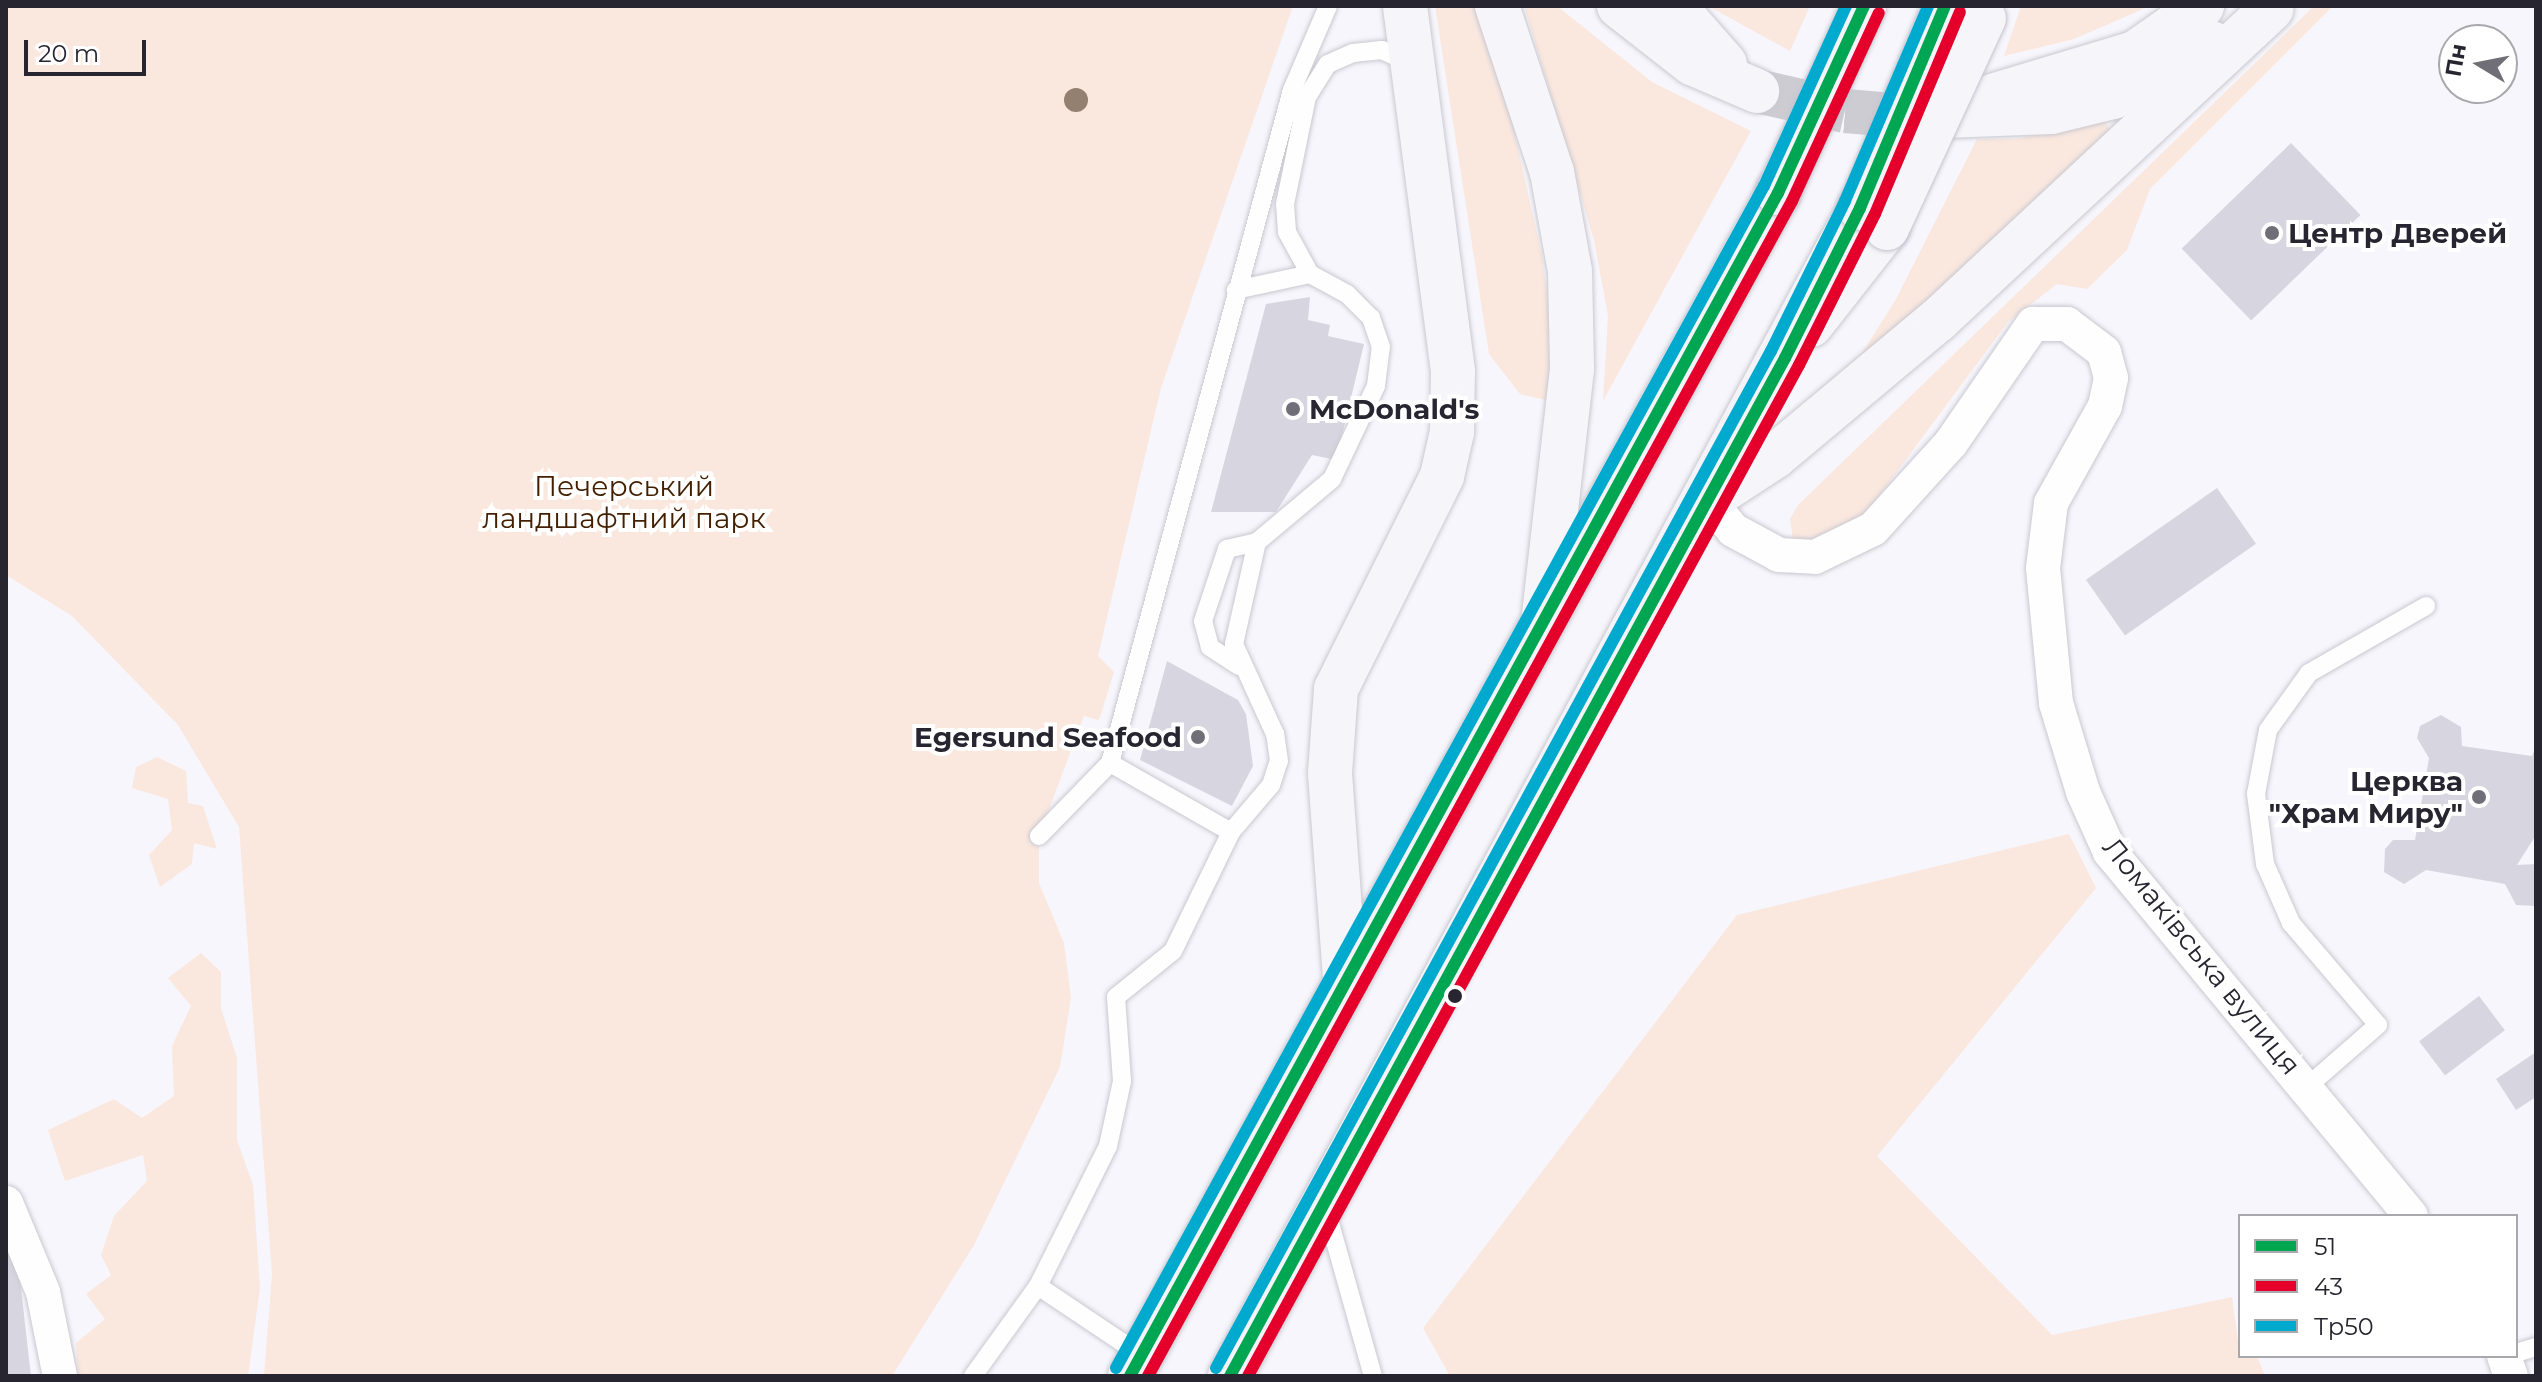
<!DOCTYPE html>
<html>
<head>
<meta charset="utf-8">
<style>
  body { margin:0 }
  #map { position:relative; width:2542px; height:1382px; overflow:hidden; background:#f7f6fc; font-family:Montserrat,sans-serif }
  div>[style] { position:absolute }
  .green>* { inset:0; background:#fae8df }
  .building>* { inset:0; background:#d7d6e0; transform-origin:0 0 }
  .primary-tunnel>* { height:44px; margin-top:-22px; transform-origin:0; background:repeating-linear-gradient(90deg,#cdccd3 0 44px,transparent 0 66px) }
  .roads { filter:drop-shadow(0 0 2px #c9c8d0) drop-shadow(0 0 2px #c9c8d0) }
  .service>* { height:18px; margin:-9px; padding:0 9px; transform-origin:9px; border-radius:9px; background:#fefeff }
  .minor>* { height:34px; margin:-17px; padding:0 17px; transform-origin:17px; border-radius:17px; background:#fefeff }
  .primary>* { height:44px; margin:-22px; padding:0 22px; transform-origin:22px; border-radius:22px; background:#f6f6fa }
  .trunk>* { height:44px; margin:-22px; padding:0 22px; transform-origin:22px; border-radius:22px; background:#f4f3f9 }
  .bridges { filter:drop-shadow(0 0 2px #c5c3ce) drop-shadow(0 0 2px #c5c3ce) }
  .primary-bridge>* { height:44px; margin:-22px; padding:0 22px; transform-origin:22px; border-radius:22px; background:#f6f6fa }
  .trunk-bridge>* { height:44px; margin:-22px; padding:0 22px; transform-origin:22px; border-radius:22px; background:#f4f3f9 }
  .bus-1>* { height:12px; margin:-6px; padding:0 6px; transform-origin:6px; border-radius:6px; background:#00a651 }
  .bus-2>* { height:12px; margin:-6px; padding:0 6px; transform-origin:6px; border-radius:6px; background:#e4002b }
  .bus-3>* { height:12px; margin:-6px; padding:0 6px; transform-origin:6px; border-radius:6px; background:#00a9ce }
  .trees>* { width:24px; height:24px; margin:-12px; border-radius:50%; background:#948071 }
  .dots>* { width:22px; height:22px; translate:-50% -50%; box-sizing:border-box; border:4px solid #fff; border-radius:50% }
  span { translate:-50% -50%; white-space:nowrap; text-align:center; line-height:1.15; -webkit-text-stroke:8px #fff; paint-order:stroke }
  .poi-label { font-size:28px; color:#27252f; font-weight:700 }
  .left { translate:0 -50%; text-align:left }
  .right { translate:-100% -50%; text-align:right }
  .park-label { font-size:28px; color:#431f00 }
  .street-label { font-size:28px; color:#27252f }
  .frame { position:absolute; inset:0; border:8px solid #27252f; pointer-events:none }
  .legend { position:absolute; left:2238px; top:1214px; width:280px; height:144px; box-sizing:border-box; background:#fff; border:2px solid #a9a8ac; margin:0; padding:10px 14px; list-style:none; font-size:24px; color:#27252f }
  .legend li { display:flex; align-items:center; gap:16px; height:40px }
  .legend b { width:40px; border:2px solid #a9a8ac }
  .north { position:absolute; left:2438px; top:24px; width:80px; height:80px; box-sizing:border-box; background:#fff; border:2px solid #a9a8ac; border-radius:50%; rotate:280deg; font-size:22px; font-weight:700; line-height:32px; text-align:center; color:#27252f }
  .north::after { content:''; display:block; margin:auto; width:28px; height:36px; background:#706e77; clip-path:polygon(50% 0,100% 100%,50% 72%,0 100%) }
  .scale { position:absolute; left:24px; top:40px; width:122px; height:36px; box-sizing:border-box; border:4px solid #27252f; border-top:0; padding-left:10px; font-size:24px; line-height:28px; white-space:nowrap; color:#27252f; -webkit-text-stroke:6px #fff; paint-order:stroke }
</style>
</head>
<body>
<div id="map">
  <div class="green">
    <i style="clip-path:polygon(6px 6px,1293px 6px,1161px 388px,1098px 656px,1114px 672px,1099px 720px,1084px 716px,1039px 836px,1039px 883px,1064px 943px,1071px 998px,1060px 1067px,974px 1245px,892px 1376px,264px 1376px,272px 1274px,239px 827px,178px 725px,72px 616px,6px 575px)"></i>
    <i style="clip-path:polygon(1435px 6px,1477px 6px,1506px 95px,1542px 256px,1554px 346px,1549px 401px,1520px 394px,1489px 354px)"></i>
    <i style="clip-path:polygon(1524px 6px,1557px 6px,1652px 82px,1751px 131px,1603px 401px,1608px 316px,1594px 240px)"></i>
    <i style="clip-path:polygon(1708px 6px,1810px 6px,1790px 51px)"></i>
    <i style="clip-path:polygon(2021px 6px,2150px 6px,2074px 39px,2004px 56px)"></i>
    <i style="clip-path:polygon(2314px 6px,2333px 6px,2150px 189px,2127px 250px,2087px 289px,2057px 284px,2008px 322px,1867px 512px,1821px 542px,1793px 540px,1790px 519px,1798px 505px)"></i>
    <i style="clip-path:polygon(2104px 120px,2110px 130px,1839px 390px,1896px 299px,1977px 139px,2016px 139px)"></i>
    <i style="clip-path:polygon(157px 757px,186px 771px,188px 803px,203px 806px,217px 849px,194px 843px,192px 864px,160px 887px,149px 855px,172px 830px,168px 799px,132px 788px,136px 767px)"></i>
    <i style="clip-path:polygon(2069px 834px,2096px 888px,1877px 1156px,2052px 1335px,2232px 1297px,2240px 1356px,2257px 1356px,2265px 1376px,1450px 1376px,1423px 1328px,1737px 915px)"></i>
    <i style="clip-path:polygon(201px 953px,221px 972px,221px 1008px,237px 1058px,237px 1140px,253px 1185px,260px 1288px,248px 1376px,78px 1376px,76px 1343px,105px 1319px,86px 1294px,111px 1275px,101px 1255px,114px 1216px,147px 1181px,143px 1155px,65px 1181px,48px 1130px,114px 1099px,142px 1118px,174px 1096px,172px 1046px,191px 1006px,168px 978px)"></i>
  </div>
  <div class="building">
    <i style="left:2291px;top:143px;width:100px;height:152px;rotate:46deg"></i>
    <i style="clip-path:polygon(1310px 297px,1308px 320px,1330px 325px,1328px 336px,1364px 344px,1336px 460px,1312px 455px,1276px 512px,1211px 512px,1266px 304px)"></i>
    <i style="left:2217px;top:488px;width:68px;height:160px;rotate:55deg"></i>
    <i style="clip-path:polygon(1167px 661px,1238px 700px,1246px 714px,1253px 766px,1232px 806px,1140px 760px)"></i>
    <i style="clip-path:polygon(2441px 715px,2461px 727px,2462px 746px,2532px 756px,2536px 745px,2536px 835px,2517px 865px,2536px 864px,2536px 906px,2516px 905px,2505px 884px,2426px 870px,2404px 884px,2384px 872px,2385px 849px,2393px 840px,2415px 840px,2429px 758px,2417px 738px,2420px 726px)"></i>
    <i style="left:2479px;top:996px;width:43px;height:75px;rotate:53deg"></i>
    <i style="clip-path:polygon(2536px 1052px,2536px 1097px,2516px 1110px,2496px 1079px)"></i>
    <i style="clip-path:polygon(6px 1243px,19px 1271px,31px 1376px,6px 1376px)"></i>
  </div>
  <div class="primary-tunnel">
    <i style="left:1757px;top:91px;width:90px;rotate:12.8deg"></i>
    <i style="left:1845px;top:111px;width:72px;rotate:4.8deg"></i>
  </div>
  <div class="roads">
    <div class="service">
      <i style="left:1310px;top:274px;width:48px;rotate:-118.7deg"></i>
      <i style="left:1287px;top:232px;width:28px;rotate:-94deg"></i>
      <i style="left:1285px;top:204px;width:109px;rotate:-78.4deg"></i>
      <i style="left:1307px;top:97px;width:39px;rotate:-58deg"></i>
      <i style="left:1328px;top:64px;width:27px;rotate:-24deg"></i>
      <i style="left:1353px;top:53px;width:29px;rotate:-6deg"></i>
      <i style="left:1382px;top:50px;width:29px;rotate:25deg"></i>
      <i style="left:1239px;top:666px;width:35px;rotate:-147deg"></i>
      <i style="left:1210px;top:647px;width:27px;rotate:-105deg"></i>
      <i style="left:1203px;top:621px;width:76px;rotate:-71.6deg"></i>
      <i style="left:1227px;top:549px;width:31px;rotate:-13deg"></i>
      <i style="left:1110px;top:763px;width:139px;rotate:29.7deg"></i>
      <i style="left:1039px;top:836px;width:102px;rotate:-45.8deg"></i>
      <i style="left:1110px;top:763px;width:697px;rotate:-74.87deg"></i>
      <i style="left:1292px;top:90px;width:91px;rotate:-66.8deg"></i>
      <i style="left:2308px;top:1086px;width:93px;rotate:-41.1deg"></i>
      <i style="left:2378px;top:1025px;width:134px;rotate:-130.5deg"></i>
      <i style="left:2291px;top:923px;width:64px;rotate:-113.8deg"></i>
      <i style="left:2265px;top:864px;width:71px;rotate:-97.3deg"></i>
      <i style="left:2256px;top:794px;width:65px;rotate:-79.4deg"></i>
      <i style="left:2268px;top:730px;width:70px;rotate:-54.3deg"></i>
      <i style="left:2309px;top:673px;width:135px;rotate:-29.8deg"></i>
      <i style="left:1326px;top:1209px;width:173px;rotate:74.3deg"></i>
      <i style="left:1038px;top:1286px;width:124px;rotate:33.8deg"></i>
      <i style="left:2516px;top:1353px;width:21px;rotate:-17deg"></i>
      <i style="left:973px;top:1376px;width:111px;rotate:-54.2deg"></i>
      <i style="left:1038px;top:1286px;width:157px;rotate:-63.4deg"></i>
      <i style="left:1108px;top:1146px;width:66px;rotate:-77.8deg"></i>
      <i style="left:1122px;top:1081px;width:84px;rotate:-94.1deg"></i>
      <i style="left:1116px;top:997px;width:73px;rotate:-38.9deg"></i>
      <i style="left:1173px;top:951px;width:132px;rotate:-64deg"></i>
      <i style="left:1231px;top:832px;width:62px;rotate:-49.6deg"></i>
      <i style="left:1271px;top:785px;width:25px;rotate:-72deg"></i>
      <i style="left:1279px;top:761px;width:27px;rotate:-98deg"></i>
      <i style="left:1275px;top:734px;width:99px;rotate:-114.5deg"></i>
      <i style="left:1234px;top:644px;width:105px;rotate:-77.3deg"></i>
      <i style="left:1257px;top:542px;width:98px;rotate:-40deg"></i>
      <i style="left:1332px;top:479px;width:103px;rotate:-64.7deg"></i>
      <i style="left:1376px;top:386px;width:39px;rotate:-83deg"></i>
      <i style="left:1381px;top:347px;width:31px;rotate:-109deg"></i>
      <i style="left:1371px;top:318px;width:34px;rotate:-135deg"></i>
      <i style="left:1347px;top:294px;width:42px;rotate:-151.6deg"></i>
      <i style="left:1310px;top:274px;width:76px;rotate:167.8deg"></i>
    </div>
    <div class="minor">
      <i style="left:1708px;top:500px;width:39px;rotate:50deg"></i>
      <i style="left:1733px;top:530px;width:52px;rotate:28.5deg"></i>
      <i style="left:1779px;top:555px;width:36px;rotate:3deg"></i>
      <i style="left:1815px;top:557px;width:64px;rotate:-25.8deg"></i>
      <i style="left:1873px;top:529px;width:116px;rotate:-47.8deg"></i>
      <i style="left:1951px;top:443px;width:145px;rotate:-55.4deg"></i>
      <i style="left:2033px;top:324px;width:34px"></i>
      <i style="left:2067px;top:324px;width:46px;rotate:37.1deg"></i>
      <i style="left:2104px;top:352px;width:27px;rotate:75deg"></i>
      <i style="left:2111px;top:378px;width:29px;rotate:102deg"></i>
      <i style="left:2105px;top:406px;width:111px;rotate:119.1deg"></i>
      <i style="left:2051px;top:503px;width:65px;rotate:97deg"></i>
      <i style="left:2043px;top:568px;width:136px;rotate:84.5deg"></i>
      <i style="left:2056px;top:703px;width:93px;rotate:73.1deg"></i>
      <i style="left:2083px;top:792px;width:66px;rotate:65.8deg"></i>
      <i style="left:2110px;top:852px;width:472px;rotate:50.4deg"></i>
      <i style="left:6px;top:1203px;width:96px;rotate:67.4deg"></i>
      <i style="left:43px;top:1292px;width:86px;rotate:78.6deg"></i>
      <i style="left:2504px;top:1356px;width:21px;rotate:71deg"></i>
    </div>
    <div class="primary">
      <i style="left:1497px;top:6px;width:175px;rotate:71.7deg"></i>
      <i style="left:1552px;top:172px;width:101px;rotate:79.7deg"></i>
      <i style="left:1570px;top:271px;width:98px;rotate:88.8deg"></i>
      <i style="left:1572px;top:369px;width:247px;rotate:96.5deg"></i>
      <i style="left:1619px;top:6px;width:93px;rotate:38deg"></i>
      <i style="left:1692px;top:63px;width:71px;rotate:23.3deg"></i>
      <i style="left:1674px;top:6px;width:77px;rotate:48.7deg"></i>
      <i style="left:1985px;top:98px;width:157px;rotate:-16.7deg"></i>
      <i style="left:2135px;top:53px;width:82px;rotate:-35deg"></i>
      <i style="left:1917px;top:117px;width:134px;rotate:-2.1deg"></i>
      <i style="left:2051px;top:112px;width:64px;rotate:-13.6deg"></i>
      <i style="left:2113px;top:97px;width:112px;rotate:-28.9deg"></i>
      <i style="left:1811px;top:325px;width:123px;rotate:-51.9deg"></i>
      <i style="left:1708px;top:500px;width:79px;rotate:-33.1deg"></i>
      <i style="left:1774px;top:457px;width:214px;rotate:-39.9deg"></i>
      <i style="left:1938px;top:320px;width:456px;rotate:-43deg"></i>
      <i style="left:1345px;top:978px;width:206px;rotate:-94.2deg"></i>
      <i style="left:1330px;top:773px;width:84px;rotate:-85.9deg"></i>
      <i style="left:1336px;top:689px;width:238px;rotate:-63.5deg"></i>
      <i style="left:1442px;top:476px;width:45px;rotate:-77.2deg"></i>
      <i style="left:1452px;top:432px;width:61px;rotate:-89.1deg"></i>
      <i style="left:1453px;top:371px;width:368px;rotate:-97.5deg"></i>
    </div>
    <div class="trunk">
      <i style="left:1130px;top:1376px;width:1349px;rotate:-61.29deg"></i>
      <i style="left:1230px;top:1376px;width:1327px;rotate:-61.66deg"></i>
    </div>
  </div>
  <div class="bridges">
    <div class="primary-bridge">
      <i style="left:1887px;top:228px;width:231px;rotate:-65.2deg"></i>
    </div>
    <div class="trunk-bridge">
      <i style="left:1778px;top:193px;width:206px;rotate:-65.3deg"></i>
      <i style="left:1860px;top:208px;width:218px;rotate:-67.1deg"></i>
    </div>
  </div>
  <div class="bus-1">
    <i style="left:1130px;top:1376px;width:1349px;rotate:-61.29deg"></i>
    <i style="left:1778px;top:193px;width:206px;rotate:-65.3deg"></i>
    <i style="left:1230px;top:1376px;width:1159px;rotate:-61.4deg"></i>
    <i style="left:1785px;top:358px;width:168px;rotate:-63.4deg"></i>
    <i style="left:1860px;top:208px;width:219px;rotate:-67.2deg"></i>
  </div>
  <div class="bus-2">
    <i style="left:1148px;top:1376px;width:1340px;rotate:-61.27deg"></i>
    <i style="left:1792px;top:201px;width:207px;rotate:-65.2deg"></i>
    <i style="left:1248px;top:1376px;width:1151px;rotate:-61.41deg"></i>
    <i style="left:1799px;top:365px;width:169px;rotate:-63.3deg"></i>
    <i style="left:1875px;top:214px;width:219px;rotate:-67.2deg"></i>
  </div>
  <div class="bus-3">
    <i style="left:1116px;top:1368px;width:1348px;rotate:-61.27deg"></i>
    <i style="left:1764px;top:186px;width:198px;rotate:-65.5deg"></i>
    <i style="left:1216px;top:1368px;width:1159px;rotate:-61.38deg"></i>
    <i style="left:1771px;top:351px;width:167px;rotate:-63.7deg"></i>
    <i style="left:1845px;top:201px;width:212px;rotate:-66.9deg"></i>
  </div>
  <div class="trees">
    <i style="left:1076px;top:100px"></i>
  </div>
  <div class="dots">
    <i style="left:2272px;top:233px;background:#706e77"></i>
    <i style="left:1293px;top:409px;background:#706e77"></i>
    <i style="left:1198px;top:737px;background:#706e77"></i>
    <i style="left:2479px;top:797px;background:#706e77"></i>
    <i style="left:1455px;top:996px;background:#27252f"></i>
  </div>
  <div class="poi-label">
    <span class="left" style="left:2288px;top:233px">Центр Дверей</span>
    <span class="left" style="left:1309px;top:409px">McDonald's</span>
    <span class="right" style="left:1182px;top:737px">Egersund Seafood</span>
    <span class="right" style="left:2463px;top:797px">Церква<br>"Храм Миру"</span>
  </div>
  <div class="park-label">
    <span style="left:624px;top:502px">Печерський<br>ландшафтний парк</span>
  </div>
  <div class="street-label">
    <span style="left:2202px;top:956px;rotate:51deg">Ломаківська вулиця</span>
  </div>
  <div class="frame"></div>
  <ul class="legend">
  <li><b style="height:10px;background:#00a651"></b>51</li>
  <li><b style="height:10px;background:#e4002b"></b>43</li>
  <li><b style="height:10px;background:#00a9ce"></b>Тр50</li>
  </ul>
  <div class="north">Пн</div>
  <div class="scale">20 m</div>
</div>
</body>
</html>
